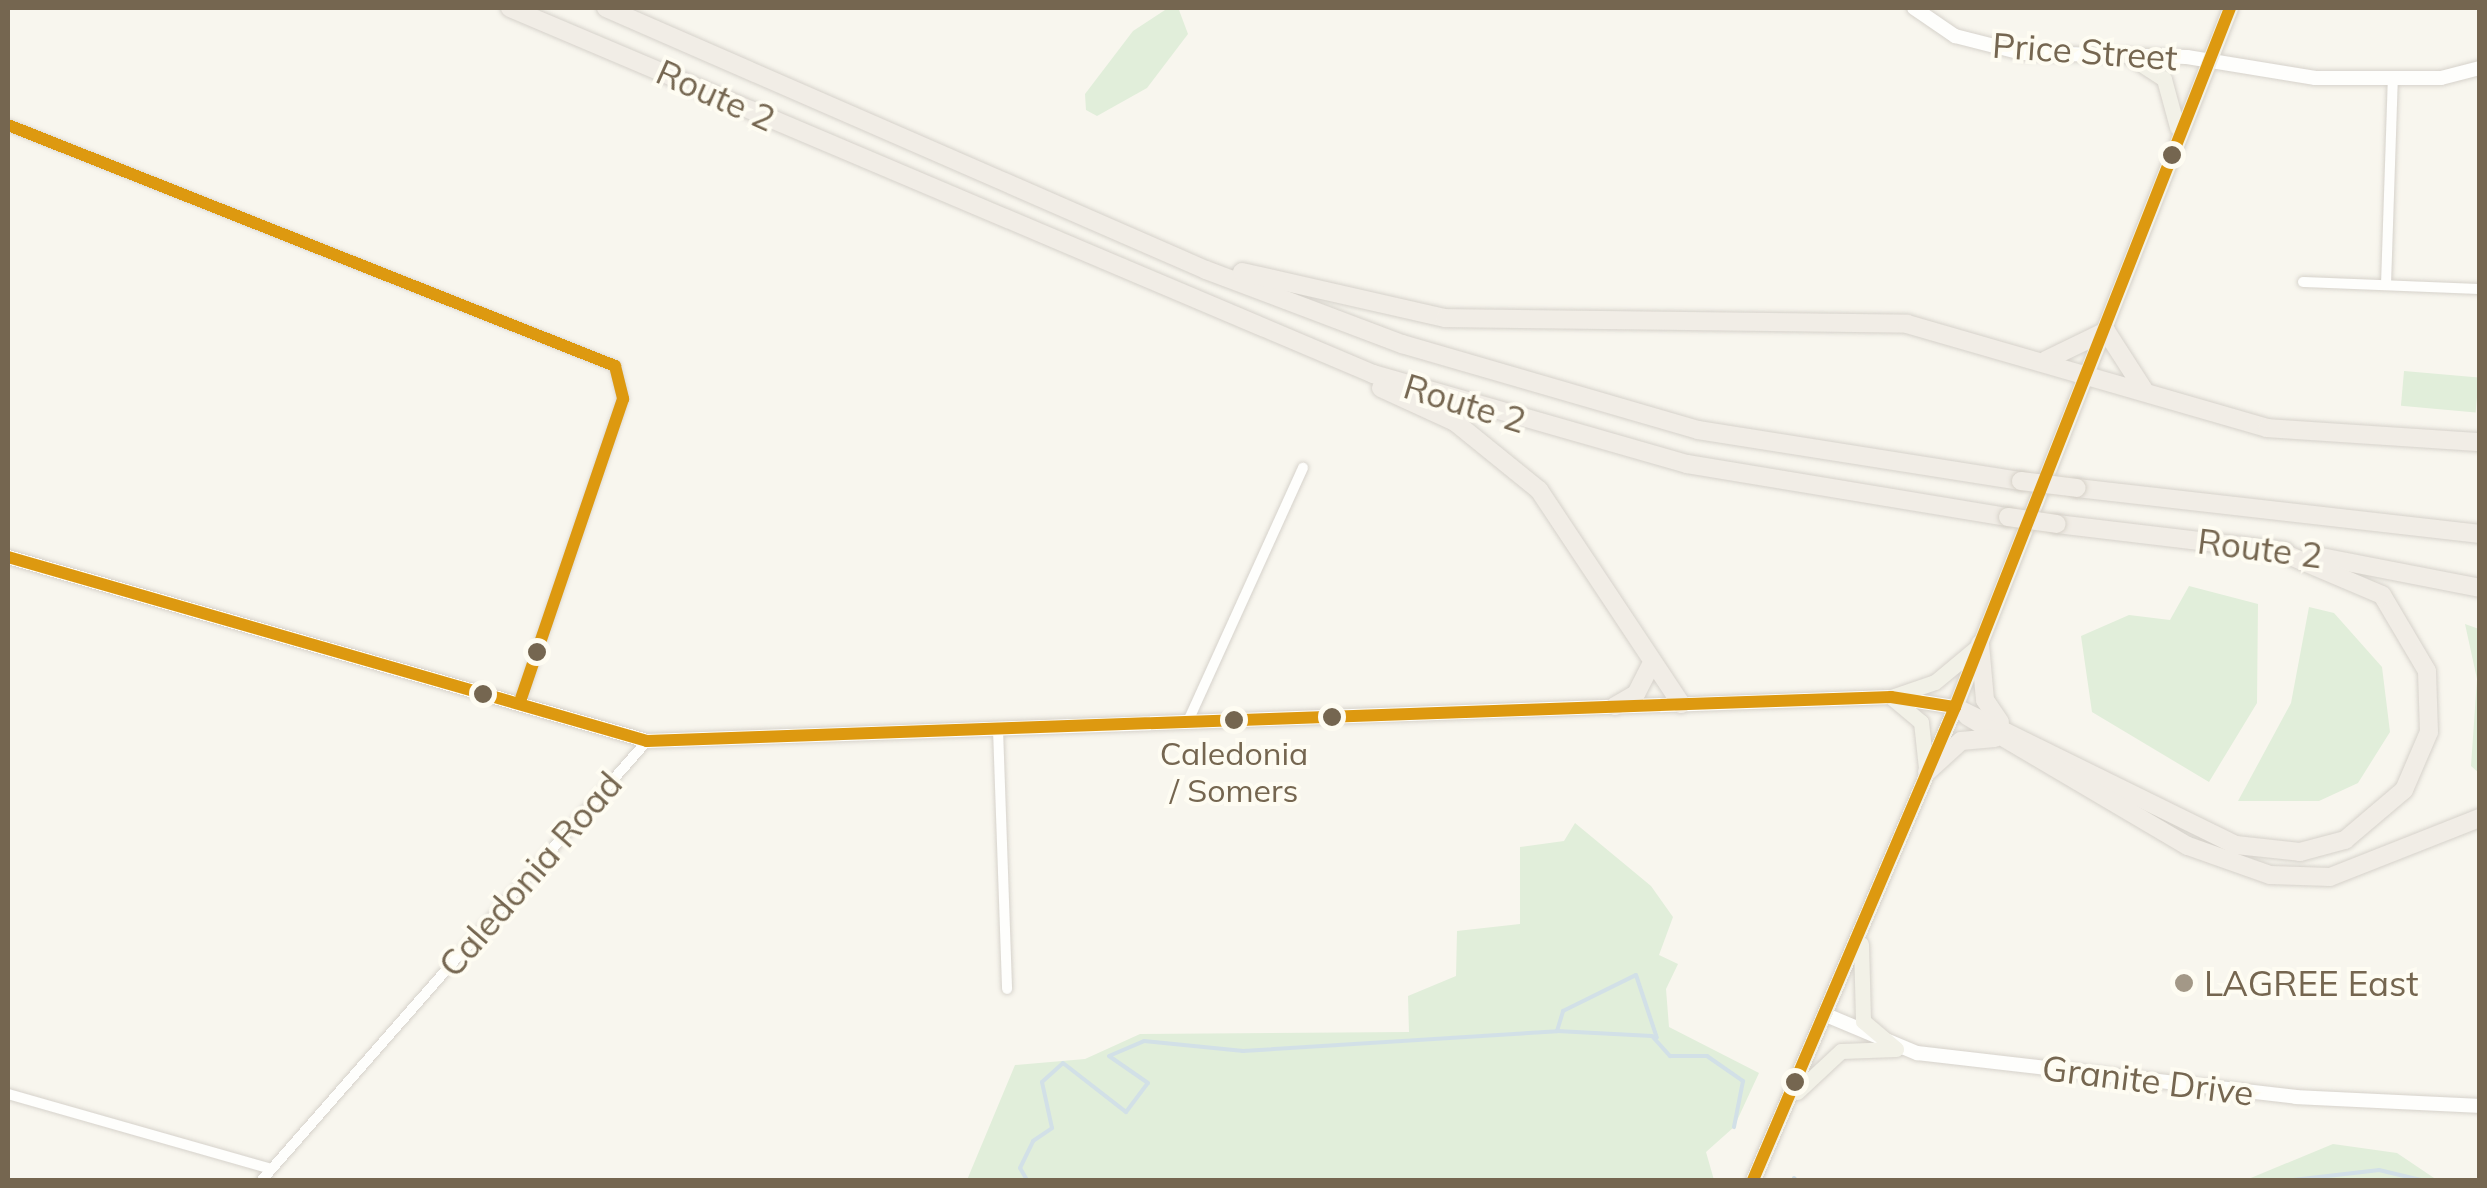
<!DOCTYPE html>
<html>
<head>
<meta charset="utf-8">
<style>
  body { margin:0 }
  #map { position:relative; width:2487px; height:1188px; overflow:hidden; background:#f8f6ee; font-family:Mulish,sans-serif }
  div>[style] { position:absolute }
  .green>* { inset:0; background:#e1eeda; transform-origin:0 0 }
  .stream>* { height:4px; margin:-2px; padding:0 2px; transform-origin:2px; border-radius:2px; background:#d2e0e7 }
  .roads { filter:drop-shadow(0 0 2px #d6d2cb) drop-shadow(0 0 2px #d6d2cb) }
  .street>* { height:10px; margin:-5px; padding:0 5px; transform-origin:5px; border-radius:5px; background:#fefefc }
  .secondary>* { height:14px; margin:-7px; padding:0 7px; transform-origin:7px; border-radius:7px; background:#fefefc }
  .primary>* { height:15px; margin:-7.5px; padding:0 7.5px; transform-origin:7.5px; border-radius:7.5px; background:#f2f1e7 }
  .highway>* { height:18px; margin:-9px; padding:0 9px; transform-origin:9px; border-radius:9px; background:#f1ede6 }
  .bridges { filter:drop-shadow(0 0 2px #d6d1c8) drop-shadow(0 0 2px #d6d1c8) }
  .highway-bridge>* { height:18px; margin:-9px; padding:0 9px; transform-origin:9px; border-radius:9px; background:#f1ede6 }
  .bus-1>* { height:12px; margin:-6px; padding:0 6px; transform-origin:6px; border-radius:6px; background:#dd9910 }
  .dots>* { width:28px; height:28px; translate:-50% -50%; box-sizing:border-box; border:5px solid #fefcf2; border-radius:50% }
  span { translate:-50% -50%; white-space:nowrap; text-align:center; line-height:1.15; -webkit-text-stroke:8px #fefcf2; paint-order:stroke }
  .bus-label { font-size:32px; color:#756650 }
  .street-label { font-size:35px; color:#756650 }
  .poi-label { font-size:35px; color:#756650 }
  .left { translate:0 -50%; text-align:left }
  .frame { position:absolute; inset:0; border:10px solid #756650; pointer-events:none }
</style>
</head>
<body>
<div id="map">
  <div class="green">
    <i style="clip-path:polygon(1165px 10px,1179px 10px,1188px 34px,1147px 88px,1097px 116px,1086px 110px,1085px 94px,1133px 31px)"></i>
    <i style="left:2404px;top:371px;width:75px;height:35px;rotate:5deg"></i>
    <i style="clip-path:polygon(2189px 586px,2258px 604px,2257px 703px,2209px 782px,2092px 712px,2081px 636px,2129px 615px,2170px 620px)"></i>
    <i style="clip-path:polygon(2309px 607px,2334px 613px,2382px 667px,2390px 732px,2358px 783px,2319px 801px,2238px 801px,2291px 703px)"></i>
    <i style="clip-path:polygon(2465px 624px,2479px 629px,2479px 773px,2471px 766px,2477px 679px)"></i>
    <i style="clip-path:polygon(1575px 823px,1651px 886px,1673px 917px,1659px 955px,1678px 964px,1666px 989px,1669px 1027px,1759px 1073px,1734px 1127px,1706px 1152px,1714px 1180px,967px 1180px,1015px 1065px,1085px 1059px,1140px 1034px,1409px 1032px,1408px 996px,1456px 976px,1457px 931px,1520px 924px,1520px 847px,1564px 841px)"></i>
    <i style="clip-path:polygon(2333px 1144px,2397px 1153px,2437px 1180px,2246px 1180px)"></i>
  </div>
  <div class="stream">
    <i style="left:1557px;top:1031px;width:21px;rotate:-73deg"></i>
    <i style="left:1563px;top:1011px;width:81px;rotate:-26.3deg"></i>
    <i style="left:1636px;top:975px;width:66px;rotate:71.6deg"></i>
    <i style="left:1794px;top:1178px;width:3px;rotate:45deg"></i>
    <i style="left:1027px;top:1180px;width:14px;rotate:-120deg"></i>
    <i style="left:1020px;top:1168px;width:30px;rotate:-64deg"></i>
    <i style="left:1033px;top:1141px;width:23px;rotate:-34deg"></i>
    <i style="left:1052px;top:1128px;width:47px;rotate:-102.3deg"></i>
    <i style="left:1042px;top:1082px;width:28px;rotate:-42deg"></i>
    <i style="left:1063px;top:1063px;width:80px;rotate:37.9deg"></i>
    <i style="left:1126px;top:1112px;width:36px;rotate:-53deg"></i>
    <i style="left:1148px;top:1083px;width:47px;rotate:-145.3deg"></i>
    <i style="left:1109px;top:1056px;width:38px;rotate:-23deg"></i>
    <i style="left:1144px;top:1041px;width:100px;rotate:5.8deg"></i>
    <i style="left:1243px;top:1051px;width:315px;rotate:-3.6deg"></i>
    <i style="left:1557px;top:1031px;width:95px;rotate:3deg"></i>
    <i style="left:1652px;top:1036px;width:27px;rotate:48deg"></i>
    <i style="left:1670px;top:1056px;width:37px"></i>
    <i style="left:1707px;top:1056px;width:44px;rotate:34.8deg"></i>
    <i style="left:1743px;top:1081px;width:47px;rotate:101.1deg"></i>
    <i style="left:2293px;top:1180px;width:87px;rotate:-6.6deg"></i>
    <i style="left:2379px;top:1170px;width:43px;rotate:13.4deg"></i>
  </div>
  <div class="roads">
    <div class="street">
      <i style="left:8px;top:125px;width:653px;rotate:21.65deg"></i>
      <i style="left:615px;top:366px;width:34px;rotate:76deg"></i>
      <i style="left:623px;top:399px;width:320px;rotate:108.8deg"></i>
      <i style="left:2303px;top:282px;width:177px;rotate:2.3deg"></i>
      <i style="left:2386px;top:285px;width:207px;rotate:-88.1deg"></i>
      <i style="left:1189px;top:719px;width:276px;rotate:-65.6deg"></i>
      <i style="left:998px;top:729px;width:260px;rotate:88deg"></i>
      <i style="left:8px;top:1094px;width:273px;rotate:15.9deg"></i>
      <i style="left:262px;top:1180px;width:584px;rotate:-48.75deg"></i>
    </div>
    <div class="secondary">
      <i style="left:1914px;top:8px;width:50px;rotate:34.3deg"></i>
      <i style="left:1955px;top:36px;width:69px;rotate:14.2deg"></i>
      <i style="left:2022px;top:53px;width:165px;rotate:1.4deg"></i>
      <i style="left:2187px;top:57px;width:130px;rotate:9.3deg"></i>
      <i style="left:2315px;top:78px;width:126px"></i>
      <i style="left:2441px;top:78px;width:40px;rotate:-14.4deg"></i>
      <i style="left:8px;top:557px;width:665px;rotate:16.06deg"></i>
      <i style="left:647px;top:741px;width:1245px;rotate:-2.03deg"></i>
      <i style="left:1891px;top:697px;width:65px;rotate:8.9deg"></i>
      <i style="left:1826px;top:1015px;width:99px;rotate:22.7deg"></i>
      <i style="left:1917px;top:1053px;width:382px;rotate:6.6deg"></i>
      <i style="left:2296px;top:1097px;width:184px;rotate:2.8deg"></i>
    </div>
    <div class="primary">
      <i style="left:2127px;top:55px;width:44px;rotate:33deg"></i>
      <i style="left:2164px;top:79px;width:50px;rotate:74.8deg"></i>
      <i style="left:1891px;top:697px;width:46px;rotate:-18.8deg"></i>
      <i style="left:1935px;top:682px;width:53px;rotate:-39.7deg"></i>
      <i style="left:1891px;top:697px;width:39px;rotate:40deg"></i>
      <i style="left:1921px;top:722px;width:46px;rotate:83.8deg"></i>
      <i style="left:1861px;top:944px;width:77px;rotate:88.5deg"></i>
      <i style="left:1863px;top:1021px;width:43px;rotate:40.3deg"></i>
      <i style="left:1797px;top:1092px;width:60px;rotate:-43deg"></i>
      <i style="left:1841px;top:1051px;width:55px;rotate:-2.1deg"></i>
      <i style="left:1753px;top:1180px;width:514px;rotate:-66.87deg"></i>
      <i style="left:1955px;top:707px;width:751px;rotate:-68.52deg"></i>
    </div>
    <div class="highway">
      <i style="left:510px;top:8px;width:937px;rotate:22.98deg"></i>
      <i style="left:1373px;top:374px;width:327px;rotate:16deg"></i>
      <i style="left:1687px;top:464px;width:325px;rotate:9.4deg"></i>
      <i style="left:606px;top:8px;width:655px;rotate:23.59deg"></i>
      <i style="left:1206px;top:270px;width:210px;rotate:20.7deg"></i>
      <i style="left:1402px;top:344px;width:308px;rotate:16.2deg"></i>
      <i style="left:1698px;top:430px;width:327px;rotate:9deg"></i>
      <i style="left:1242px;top:272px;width:208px;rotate:12.8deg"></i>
      <i style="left:1445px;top:318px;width:462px;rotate:0.7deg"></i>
      <i style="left:1907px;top:324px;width:375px;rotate:16.1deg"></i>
      <i style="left:2267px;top:428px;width:213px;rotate:3.8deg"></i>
      <i style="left:2046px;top:360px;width:67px;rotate:-25.8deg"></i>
      <i style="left:2106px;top:331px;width:70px;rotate:57.2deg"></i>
      <i style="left:1381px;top:388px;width:81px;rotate:24.7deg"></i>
      <i style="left:1455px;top:422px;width:108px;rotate:39deg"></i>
      <i style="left:1539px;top:490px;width:257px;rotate:56.4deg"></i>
      <i style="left:2077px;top:488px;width:406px;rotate:6.5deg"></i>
      <i style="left:2057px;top:524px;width:230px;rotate:6.8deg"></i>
      <i style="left:2311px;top:555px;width:172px;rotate:11deg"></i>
      <i style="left:1980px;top:644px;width:56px;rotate:84.9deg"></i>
      <i style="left:1985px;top:700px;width:27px;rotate:56deg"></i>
      <i style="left:1615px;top:706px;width:24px;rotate:-30deg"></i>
      <i style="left:1636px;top:694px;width:31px;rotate:-63deg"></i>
      <i style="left:1955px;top:707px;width:313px;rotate:26.2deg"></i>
      <i style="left:2236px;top:845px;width:64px;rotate:6.2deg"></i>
      <i style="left:2300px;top:852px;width:47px;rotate:-14.9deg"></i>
      <i style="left:2345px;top:840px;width:77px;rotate:-40.3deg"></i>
      <i style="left:2404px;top:790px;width:63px;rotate:-66.7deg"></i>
      <i style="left:2429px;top:732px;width:61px;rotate:-91.9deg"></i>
      <i style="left:2427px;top:671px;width:88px;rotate:-120.6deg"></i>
      <i style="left:2382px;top:595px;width:115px;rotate:-157deg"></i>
      <i style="left:1967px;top:716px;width:256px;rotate:30.5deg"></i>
      <i style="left:2188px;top:846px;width:87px;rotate:19.5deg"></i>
      <i style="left:2270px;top:875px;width:60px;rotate:1.9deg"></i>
      <i style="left:2330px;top:877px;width:161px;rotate:-21.5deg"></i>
      <i style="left:1927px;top:772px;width:46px;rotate:-42.4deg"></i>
      <i style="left:1961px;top:741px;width:34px;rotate:-5deg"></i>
    </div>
  </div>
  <div class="bridges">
    <div class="highway-bridge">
      <i style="left:2021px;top:481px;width:56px;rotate:7.1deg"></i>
      <i style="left:2008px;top:517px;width:49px;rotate:8.1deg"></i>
    </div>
  </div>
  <div class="bus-1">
    <i style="left:8px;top:125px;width:653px;rotate:21.65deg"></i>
    <i style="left:615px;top:366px;width:34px;rotate:76deg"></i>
    <i style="left:623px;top:399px;width:320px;rotate:108.8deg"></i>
    <i style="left:8px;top:557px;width:665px;rotate:16.06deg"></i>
    <i style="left:647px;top:741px;width:1245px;rotate:-2.03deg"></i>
    <i style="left:1891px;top:697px;width:65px;rotate:8.9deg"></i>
    <i style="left:1753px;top:1180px;width:514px;rotate:-66.87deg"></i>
    <i style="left:1955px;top:707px;width:751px;rotate:-68.52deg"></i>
  </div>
  <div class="dots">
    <i style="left:2172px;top:155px;background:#756650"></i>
    <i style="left:537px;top:652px;background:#756650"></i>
    <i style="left:483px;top:694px;background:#756650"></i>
    <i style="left:1332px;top:717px;background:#756650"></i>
    <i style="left:1234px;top:720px;background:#756650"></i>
    <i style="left:2184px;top:983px;background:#a39887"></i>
    <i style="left:1795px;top:1082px;background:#756650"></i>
  </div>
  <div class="bus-label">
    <span style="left:1234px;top:772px">Caledonia<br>/ Somers</span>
  </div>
  <div class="street-label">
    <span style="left:2085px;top:51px;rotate:4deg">Price Street</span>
    <span style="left:716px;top:95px;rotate:24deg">Route 2</span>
    <span style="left:1465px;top:403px;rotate:17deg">Route 2</span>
    <span style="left:2260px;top:548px;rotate:7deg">Route 2</span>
    <span style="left:530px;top:874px;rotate:-49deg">Caledonia Road</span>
    <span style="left:2148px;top:1080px;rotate:7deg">Granite Drive</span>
  </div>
  <div class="poi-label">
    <span class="left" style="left:2204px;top:983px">LAGREE East</span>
  </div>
  <div class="frame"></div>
</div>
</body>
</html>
